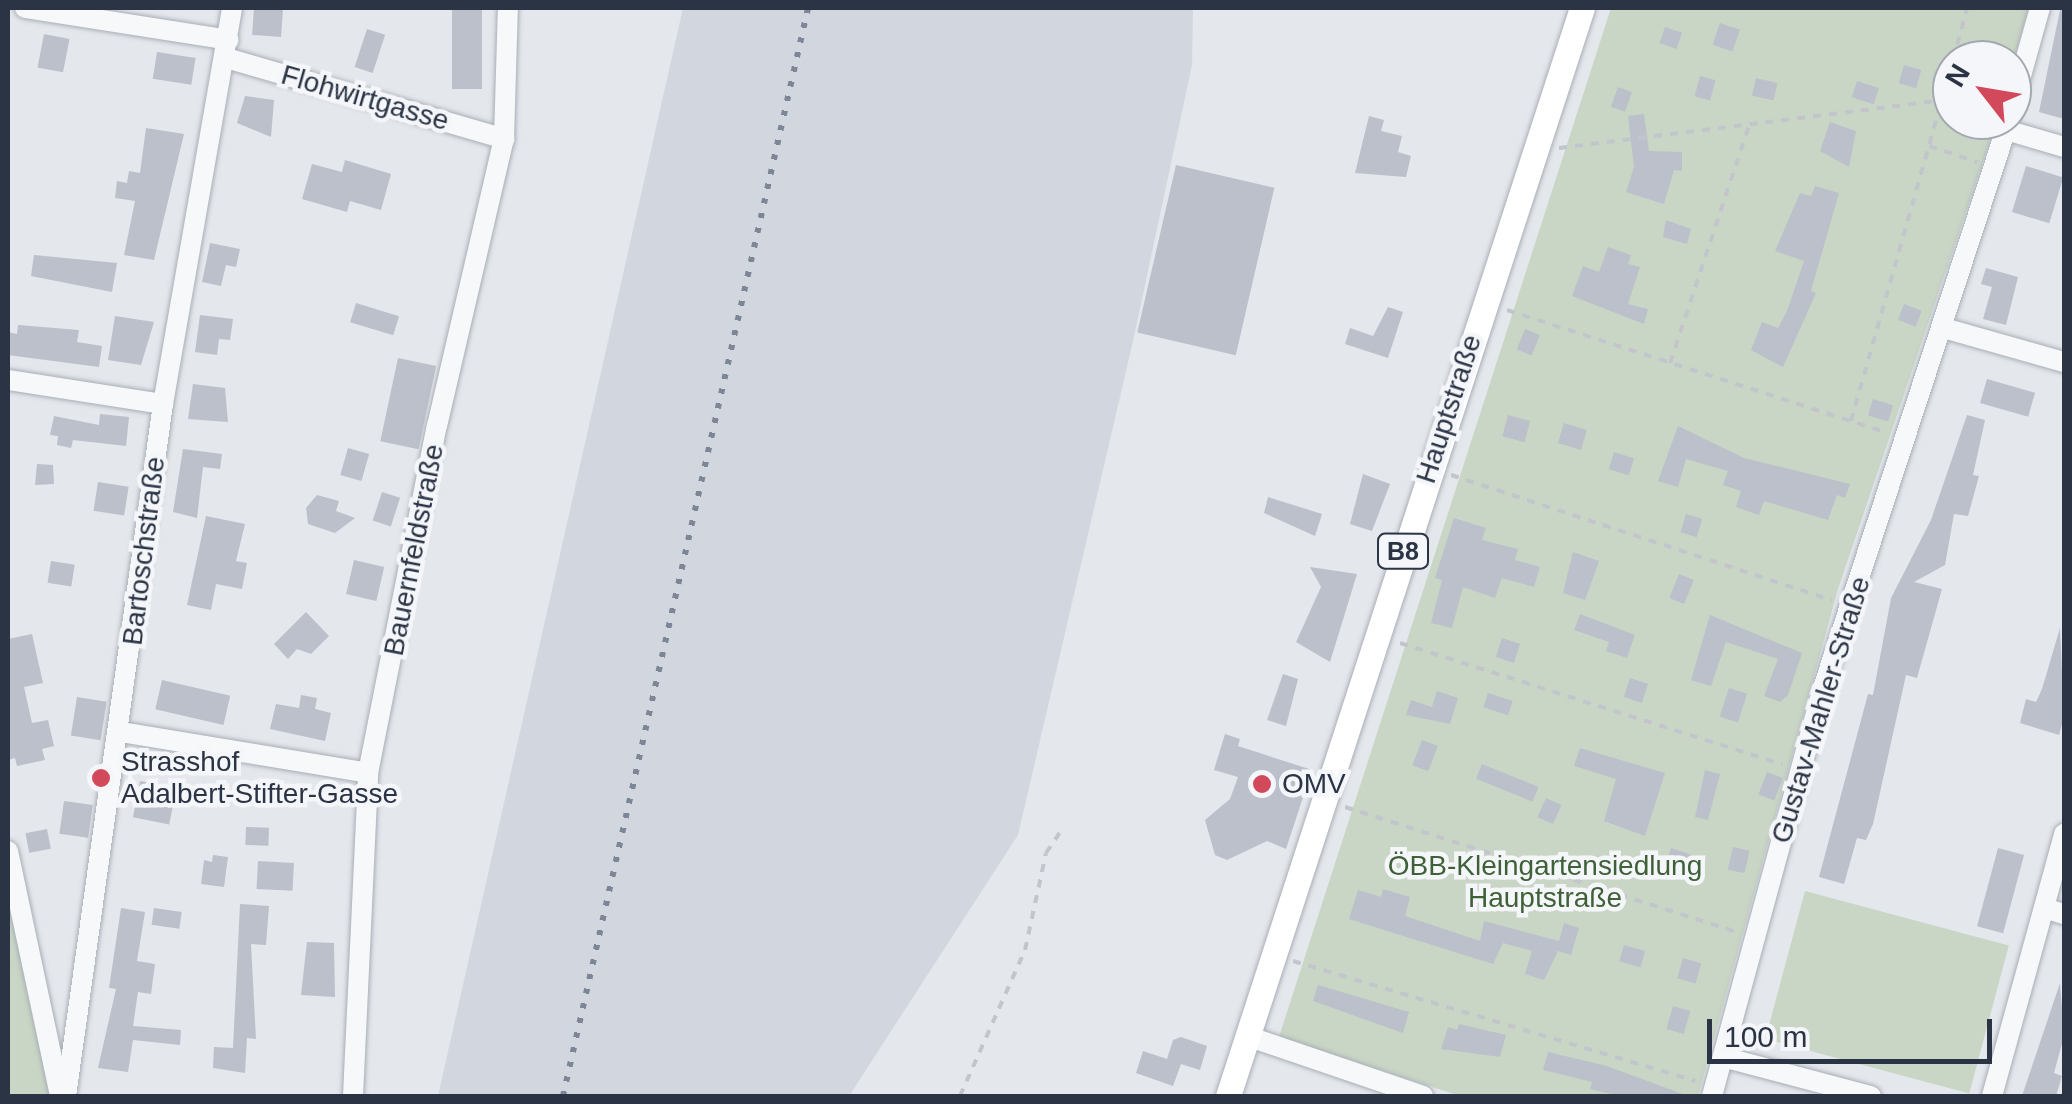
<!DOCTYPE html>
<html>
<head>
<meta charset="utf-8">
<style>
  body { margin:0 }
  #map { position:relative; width:2072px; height:1104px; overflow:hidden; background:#e4e7ec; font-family:Helvetica,sans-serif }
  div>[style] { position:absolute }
  .built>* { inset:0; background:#d2d6de }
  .green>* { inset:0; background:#c9d6c5; transform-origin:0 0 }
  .building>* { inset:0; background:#bbc0ca; transform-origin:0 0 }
  .path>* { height:4px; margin-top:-2px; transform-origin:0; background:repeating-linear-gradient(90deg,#c2c5cb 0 8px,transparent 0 16px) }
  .roads { filter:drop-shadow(0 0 2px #a9aeb7) drop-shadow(0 0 2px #a9aeb7) }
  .minor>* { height:20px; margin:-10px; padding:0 10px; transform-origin:10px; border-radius:10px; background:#f7f8fa }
  .major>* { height:25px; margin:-12.5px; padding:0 12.5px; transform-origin:12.5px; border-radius:12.5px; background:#fff }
  .rail>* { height:6px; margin-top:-3px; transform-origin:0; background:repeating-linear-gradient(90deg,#7d8696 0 5px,transparent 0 15px) }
  .dots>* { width:28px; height:28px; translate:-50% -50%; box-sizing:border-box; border:5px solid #f4f6f9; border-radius:50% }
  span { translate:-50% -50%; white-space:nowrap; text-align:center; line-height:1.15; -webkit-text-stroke:9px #f4f6f9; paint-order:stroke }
  .shield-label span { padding:2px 8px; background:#f4f6f9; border:2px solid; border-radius:8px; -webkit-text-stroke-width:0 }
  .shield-label { font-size:25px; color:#2b3445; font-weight:700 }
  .street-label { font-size:28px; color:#2b3445 }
  .poi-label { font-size:28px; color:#2b3445 }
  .left { translate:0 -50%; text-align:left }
  .park-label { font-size:28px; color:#3f6138 }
  .frame { position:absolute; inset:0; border:10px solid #2b3445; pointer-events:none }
  .north { position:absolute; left:1932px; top:40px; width:100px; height:100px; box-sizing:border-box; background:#f4f6f9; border:2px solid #a4a8b1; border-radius:50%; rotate:301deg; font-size:28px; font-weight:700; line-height:40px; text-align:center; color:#2b3445 }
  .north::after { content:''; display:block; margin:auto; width:35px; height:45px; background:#d1495b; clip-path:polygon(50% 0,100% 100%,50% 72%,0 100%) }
  .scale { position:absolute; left:1707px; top:1019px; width:285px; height:45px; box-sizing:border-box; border:5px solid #2b3445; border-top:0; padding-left:12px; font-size:30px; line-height:35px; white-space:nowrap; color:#2b3445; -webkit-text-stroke:8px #f4f6f9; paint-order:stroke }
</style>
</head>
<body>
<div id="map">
  <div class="built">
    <i style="clip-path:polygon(683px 8px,1193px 8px,1192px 65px,1133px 341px,1018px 835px,849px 1096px,438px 1096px)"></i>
  </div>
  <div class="green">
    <i style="clip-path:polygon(1611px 8px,2029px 8px,2012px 68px,2012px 60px,1952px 60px,1952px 120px,1997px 120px,1838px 589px,1698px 1096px,1460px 1096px,1279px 1037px)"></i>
    <i style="clip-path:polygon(8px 885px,50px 1096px,8px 1096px)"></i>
    <i style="left:1805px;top:891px;width:211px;height:153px;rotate:15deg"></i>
  </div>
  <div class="building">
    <i style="left:254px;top:8px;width:29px;height:27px;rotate:4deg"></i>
    <i style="left:452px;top:8px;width:30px;height:81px"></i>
    <i style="clip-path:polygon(2060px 10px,2064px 11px,2064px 119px,2039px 112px)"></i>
    <i style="left:1720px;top:23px;width:21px;height:23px;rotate:19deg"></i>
    <i style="left:1665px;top:27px;width:18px;height:17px;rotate:19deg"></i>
    <i style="left:367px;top:29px;width:19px;height:40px;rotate:18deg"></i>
    <i style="left:44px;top:34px;width:26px;height:34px;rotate:11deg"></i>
    <i style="left:157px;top:52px;width:39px;height:27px;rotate:9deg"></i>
    <i style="left:1904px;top:65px;width:18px;height:19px;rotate:16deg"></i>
    <i style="left:1700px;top:76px;width:16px;height:21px;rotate:15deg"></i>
    <i style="left:1756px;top:78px;width:22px;height:18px;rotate:13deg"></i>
    <i style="left:1857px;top:81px;width:23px;height:17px;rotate:18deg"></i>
    <i style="left:1618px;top:87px;width:15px;height:21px;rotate:20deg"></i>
    <i style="clip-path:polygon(245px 96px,274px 100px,271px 137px,237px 123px)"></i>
    <i style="clip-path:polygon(1644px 114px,1649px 151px,1682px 152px,1682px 171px,1674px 170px,1664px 204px,1626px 192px,1634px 167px,1628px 116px)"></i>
    <i style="clip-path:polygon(1369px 116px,1384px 120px,1381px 131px,1402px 136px,1398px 152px,1411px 156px,1406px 177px,1355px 173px)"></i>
    <i style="clip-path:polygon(1830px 122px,1856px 131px,1849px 167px,1820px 151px)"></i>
    <i style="clip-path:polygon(146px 128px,184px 134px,154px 260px,124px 255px,135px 201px,115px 198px,117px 181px,127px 183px,129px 171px,140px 173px)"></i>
    <i style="clip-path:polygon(345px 160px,391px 174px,381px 210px,350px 201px,347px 212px,302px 199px,312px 164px,342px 172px)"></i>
    <i style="left:1176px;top:165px;width:101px;height:172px;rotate:13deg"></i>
    <i style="left:2026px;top:166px;width:39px;height:48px;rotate:17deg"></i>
    <i style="clip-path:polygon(1815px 186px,1839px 193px,1811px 291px,1816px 293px,1783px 367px,1751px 350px,1762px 322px,1778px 328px,1787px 311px,1804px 261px,1775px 251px,1800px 193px,1811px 196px)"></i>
    <i style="clip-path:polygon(1666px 220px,1691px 229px,1687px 244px,1663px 237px)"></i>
    <i style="clip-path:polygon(210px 243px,240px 249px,236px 267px,226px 265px,221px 286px,202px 282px)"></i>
    <i style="clip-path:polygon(1608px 247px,1631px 255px,1628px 264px,1640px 267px,1628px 304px,1648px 309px,1644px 324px,1572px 296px,1583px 266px,1599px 272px)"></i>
    <i style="clip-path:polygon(34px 255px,117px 263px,112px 292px,31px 276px)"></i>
    <i style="clip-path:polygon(1986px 268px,2018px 277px,2006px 325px,1983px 319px,1992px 287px,1981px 284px)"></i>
    <i style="left:356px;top:303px;width:45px;height:20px;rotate:17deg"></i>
    <i style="left:1904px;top:304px;width:19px;height:17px;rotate:21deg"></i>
    <i style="clip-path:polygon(1388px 307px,1403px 312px,1388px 358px,1345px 344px,1350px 328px,1373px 336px)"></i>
    <i style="clip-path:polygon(200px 315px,233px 319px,230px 340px,219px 339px,217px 355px,195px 352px)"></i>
    <i style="clip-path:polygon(115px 316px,154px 322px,141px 365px,108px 360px)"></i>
    <i style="clip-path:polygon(18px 325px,79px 330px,77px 342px,102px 346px,99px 367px,8px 355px,8px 332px,17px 334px)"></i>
    <i style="left:1525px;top:329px;width:16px;height:22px;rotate:22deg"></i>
    <i style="left:398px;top:358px;width:39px;height:85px;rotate:12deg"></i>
    <i style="left:1987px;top:379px;width:50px;height:25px;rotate:16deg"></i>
    <i style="clip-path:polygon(193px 384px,225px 388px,228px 422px,188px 419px)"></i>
    <i style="left:1873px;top:399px;width:21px;height:17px;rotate:17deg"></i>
    <i style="clip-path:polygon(100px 414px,129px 417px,126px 446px,73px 440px,71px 448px,57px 445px,58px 436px,50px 435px,54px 416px,99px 425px)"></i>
    <i style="left:1508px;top:415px;width:23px;height:22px;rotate:15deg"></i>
    <i style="clip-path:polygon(1967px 415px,1985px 420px,1973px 475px,1979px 476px,1968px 516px,1954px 514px,1945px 565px,1914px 582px,1942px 589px,1917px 678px,1906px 675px,1873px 824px,1866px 840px,1857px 838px,1844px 884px,1819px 877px,1868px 694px,1873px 695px,1891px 598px,1931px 520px)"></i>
    <i style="left:1564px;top:423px;width:24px;height:21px;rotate:17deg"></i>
    <i style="clip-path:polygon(1678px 426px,1744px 458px,1850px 484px,1845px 498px,1837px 495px,1828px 520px,1764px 501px,1759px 515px,1736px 507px,1741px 491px,1723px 485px,1728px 471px,1686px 459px,1678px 487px,1658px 481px)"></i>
    <i style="left:348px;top:448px;width:22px;height:28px;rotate:16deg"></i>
    <i style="clip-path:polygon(183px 449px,222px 454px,220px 469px,203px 467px,197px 518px,173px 512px)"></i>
    <i style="left:1614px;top:452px;width:21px;height:18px;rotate:17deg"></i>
    <i style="clip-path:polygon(37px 464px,53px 465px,54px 484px,35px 485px)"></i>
    <i style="clip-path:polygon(1363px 474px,1390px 484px,1372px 531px,1350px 524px)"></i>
    <i style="left:98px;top:482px;width:31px;height:29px;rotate:9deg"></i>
    <i style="left:382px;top:492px;width:19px;height:30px;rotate:18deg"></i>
    <i style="clip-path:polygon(317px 495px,339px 501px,336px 511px,355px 518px,335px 533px,308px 524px,306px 508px)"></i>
    <i style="clip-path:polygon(1268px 497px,1322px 514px,1315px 536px,1264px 513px)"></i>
    <i style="left:1686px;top:514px;width:17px;height:19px;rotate:17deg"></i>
    <i style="clip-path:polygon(206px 516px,245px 524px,236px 561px,247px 563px,242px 589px,216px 584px,211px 610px,187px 605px)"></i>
    <i style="clip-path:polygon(1454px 518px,1486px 528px,1482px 540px,1518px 549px,1515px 560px,1540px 567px,1534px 587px,1502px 578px,1495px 598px,1463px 587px,1452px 628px,1431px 623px,1442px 580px,1435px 578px)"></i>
    <i style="clip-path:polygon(1573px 552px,1599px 561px,1585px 600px,1563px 593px)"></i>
    <i style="left:354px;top:560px;width:31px;height:35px;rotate:13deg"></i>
    <i style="left:51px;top:561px;width:24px;height:22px;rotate:9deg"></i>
    <i style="clip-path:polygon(1310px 567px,1357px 574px,1330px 662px,1296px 642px,1321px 587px)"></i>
    <i style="left:1679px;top:574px;width:16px;height:26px;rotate:22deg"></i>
    <i style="clip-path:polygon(306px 612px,329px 636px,311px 654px,297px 649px,288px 659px,274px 644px)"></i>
    <i style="clip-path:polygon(1580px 614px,1635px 635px,1627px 658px,1606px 651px,1609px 642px,1574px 630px)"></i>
    <i style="clip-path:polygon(1710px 615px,1802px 653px,1788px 695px,1780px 702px,1764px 696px,1778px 659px,1726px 642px,1711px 686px,1691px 680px)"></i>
    <i style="clip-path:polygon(2060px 628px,2064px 717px,2059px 735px,2020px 723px,2026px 699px,2036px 702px,2042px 689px)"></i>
    <i style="clip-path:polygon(32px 634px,43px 683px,24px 687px,32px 723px,48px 720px,54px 746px,42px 749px,45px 760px,17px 766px,15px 758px,8px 760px,8px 639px)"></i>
    <i style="left:1502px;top:638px;width:19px;height:20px;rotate:18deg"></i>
    <i style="clip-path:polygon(1283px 674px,1298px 679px,1286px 726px,1267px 720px)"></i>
    <i style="left:1630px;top:678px;width:19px;height:20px;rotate:18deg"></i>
    <i style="left:162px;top:680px;width:70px;height:30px;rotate:13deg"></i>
    <i style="left:1729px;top:688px;width:19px;height:30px;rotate:18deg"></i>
    <i style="clip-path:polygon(1437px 691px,1458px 698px,1450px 724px,1406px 715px,1411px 700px,1432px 707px)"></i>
    <i style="left:1488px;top:693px;width:26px;height:15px;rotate:18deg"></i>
    <i style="clip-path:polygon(301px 695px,317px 698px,315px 709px,331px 713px,325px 741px,270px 729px,276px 704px,299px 708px)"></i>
    <i style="left:77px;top:697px;width:30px;height:39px;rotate:9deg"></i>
    <i style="clip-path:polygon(1225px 734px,1240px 739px,1238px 746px,1312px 770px,1286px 849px,1267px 841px,1227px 860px,1215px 855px,1205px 820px,1230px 799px,1238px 777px,1214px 770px)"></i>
    <i style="left:1422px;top:740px;width:17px;height:27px;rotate:21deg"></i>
    <i style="clip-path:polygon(1580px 748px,1665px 773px,1645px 836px,1604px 821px,1616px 779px,1574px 766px)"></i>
    <i style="left:1482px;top:764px;width:61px;height:16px;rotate:22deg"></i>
    <i style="clip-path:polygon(1705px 770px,1720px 774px,1708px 820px,1695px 817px)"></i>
    <i style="left:1767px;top:772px;width:17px;height:24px;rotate:21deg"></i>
    <i style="left:140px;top:781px;width:37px;height:37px;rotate:11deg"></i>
    <i style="left:1546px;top:798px;width:17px;height:21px;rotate:24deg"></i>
    <i style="left:64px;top:801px;width:29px;height:33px;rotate:8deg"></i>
    <i style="left:246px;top:827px;width:23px;height:18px;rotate:2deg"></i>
    <i style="left:47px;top:829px;width:20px;height:22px;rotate:79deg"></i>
    <i style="left:1733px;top:847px;width:17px;height:23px;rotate:13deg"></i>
    <i style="left:1671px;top:848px;width:20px;height:23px;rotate:18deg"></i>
    <i style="left:1998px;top:848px;width:27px;height:81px;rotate:15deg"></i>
    <i style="clip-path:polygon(213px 855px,228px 857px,224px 887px,201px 884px,204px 860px,212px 862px)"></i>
    <i style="left:258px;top:861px;width:36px;height:28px;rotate:3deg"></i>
    <i style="clip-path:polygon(1383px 889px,1410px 897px,1405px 916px,1480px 941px,1484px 921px,1559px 941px,1564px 923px,1579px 928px,1571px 955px,1558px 951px,1544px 980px,1525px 974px,1532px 951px,1503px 943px,1493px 964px,1349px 919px,1358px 890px,1381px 897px)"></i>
    <i style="clip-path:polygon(240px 904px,269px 906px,266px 945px,251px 944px,256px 1039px,247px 1038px,245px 1073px,213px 1068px,214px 1047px,233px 1048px)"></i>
    <i style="clip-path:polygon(121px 908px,145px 912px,137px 961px,155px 964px,151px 994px,138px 992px,133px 1026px,181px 1030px,180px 1045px,133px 1040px,128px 1072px,98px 1068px,116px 989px,109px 988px)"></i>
    <i style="left:154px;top:908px;width:28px;height:17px;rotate:8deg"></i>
    <i style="clip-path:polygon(307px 942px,334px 943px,335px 997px,301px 995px)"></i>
    <i style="left:1624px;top:945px;width:22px;height:17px;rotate:16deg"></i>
    <i style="left:1683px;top:958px;width:19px;height:21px;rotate:16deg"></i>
    <i style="clip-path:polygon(2060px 983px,2064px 1036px,2054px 1073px,2062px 1076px,2056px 1096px,2022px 1096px)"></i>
    <i style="clip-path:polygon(1318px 985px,1409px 1012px,1403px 1033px,1313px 1001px)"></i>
    <i style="left:1673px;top:1006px;width:18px;height:24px;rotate:16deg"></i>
    <i style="clip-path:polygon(1459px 1024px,1506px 1035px,1500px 1057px,1441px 1049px,1448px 1027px,1457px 1030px)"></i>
    <i style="clip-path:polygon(1181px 1037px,1207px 1046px,1200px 1070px,1181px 1064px,1173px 1086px,1136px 1073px,1143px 1051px,1167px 1059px,1173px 1040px)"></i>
    <i style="clip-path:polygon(1548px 1052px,1607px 1066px,1688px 1096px,1620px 1096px,1590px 1089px,1592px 1082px,1543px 1070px)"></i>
  </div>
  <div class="path">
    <i style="left:1953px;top:60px;width:54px;rotate:-74.9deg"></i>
    <i style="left:1929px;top:146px;width:51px;rotate:18.4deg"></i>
    <i style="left:1559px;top:148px;width:386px;rotate:-7.1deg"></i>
    <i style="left:1507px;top:310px;width:400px;rotate:17.9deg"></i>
    <i style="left:1670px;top:363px;width:251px;rotate:-71.6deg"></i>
    <i style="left:1851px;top:421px;width:372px;rotate:-74.2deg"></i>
    <i style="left:1451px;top:475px;width:401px;rotate:18.2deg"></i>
    <i style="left:1400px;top:643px;width:401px;rotate:17.6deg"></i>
    <i style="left:1345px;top:807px;width:410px;rotate:17.7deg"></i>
    <i style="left:1293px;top:961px;width:420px;rotate:16.6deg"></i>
    <i style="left:960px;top:1096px;width:160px;rotate:-66deg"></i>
    <i style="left:1025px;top:950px;width:99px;rotate:-77.8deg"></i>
    <i style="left:1046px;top:853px;width:25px;rotate:-56deg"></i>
  </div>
  <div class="roads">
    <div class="minor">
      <i style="left:25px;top:8px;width:206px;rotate:8.9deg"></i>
      <i style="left:226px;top:58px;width:290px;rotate:16.2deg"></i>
      <i style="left:2012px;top:108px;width:104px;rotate:-74.4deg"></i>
      <i style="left:2006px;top:130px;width:60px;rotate:16.3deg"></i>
      <i style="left:1944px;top:328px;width:125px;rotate:15.8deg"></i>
      <i style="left:8px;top:380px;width:157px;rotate:8.8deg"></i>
      <i style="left:121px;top:732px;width:250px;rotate:9.4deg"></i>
      <i style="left:8px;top:851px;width:250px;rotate:78deg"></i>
      <i style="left:2044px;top:908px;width:21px;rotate:17deg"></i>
      <i style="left:1247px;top:1036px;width:186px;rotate:18.8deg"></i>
      <i style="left:1723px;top:1057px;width:153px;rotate:14.8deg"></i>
      <i style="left:66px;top:1096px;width:699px;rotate:-82.02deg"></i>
      <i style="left:163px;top:404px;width:402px;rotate:-80.1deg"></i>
      <i style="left:353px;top:1096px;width:323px;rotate:-87.3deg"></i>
      <i style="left:368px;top:773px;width:354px;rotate:-78.8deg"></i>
      <i style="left:437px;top:426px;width:295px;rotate:-76.9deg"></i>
      <i style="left:504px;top:139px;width:131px;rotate:-88.3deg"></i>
      <i style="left:1712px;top:1096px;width:423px;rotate:-74.8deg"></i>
      <i style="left:1823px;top:688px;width:598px;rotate:-71.87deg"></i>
      <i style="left:1992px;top:1096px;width:272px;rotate:-74.6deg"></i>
    </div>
    <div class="major">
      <i style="left:1228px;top:1096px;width:1144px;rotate:-71.98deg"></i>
    </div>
  </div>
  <div class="rail">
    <i style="left:563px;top:1096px;width:1115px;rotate:-77.31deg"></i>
  </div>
  <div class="dots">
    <i style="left:101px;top:778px;background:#d1495b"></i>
    <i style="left:1262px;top:784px;background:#d1495b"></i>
  </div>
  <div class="shield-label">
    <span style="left:1403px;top:551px">B8</span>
  </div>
  <div class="street-label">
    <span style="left:365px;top:98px;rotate:16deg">Flohwirtgasse</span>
    <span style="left:1449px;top:409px;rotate:-72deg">Hauptstraße</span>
    <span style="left:414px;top:550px;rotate:-79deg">Bauernfeldstraße</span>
    <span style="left:144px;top:551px;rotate:-83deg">Bartoschstraße</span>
    <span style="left:1821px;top:710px;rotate:-73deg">Gustav-Mahler-Straße</span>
  </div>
  <div class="poi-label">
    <span class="left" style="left:121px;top:778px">Strasshof<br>Adalbert-Stifter-Gasse</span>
    <span class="left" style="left:1282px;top:784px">OMV</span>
  </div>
  <div class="park-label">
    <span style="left:1545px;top:882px">ÖBB-Kleingartensiedlung<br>Hauptstraße</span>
  </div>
  <div class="frame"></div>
  <div class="north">N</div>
  <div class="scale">100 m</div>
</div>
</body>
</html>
